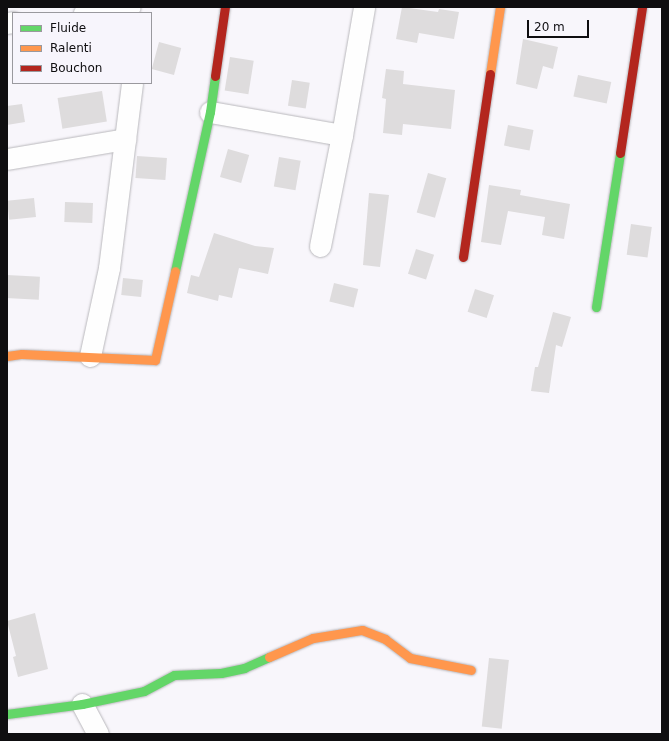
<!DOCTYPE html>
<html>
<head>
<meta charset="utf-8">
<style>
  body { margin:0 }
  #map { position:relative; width:669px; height:741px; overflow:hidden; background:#f8f6fb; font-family:"DejaVu Sans",sans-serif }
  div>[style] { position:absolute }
  .building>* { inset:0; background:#dedcdd; transform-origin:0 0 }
  .roads { filter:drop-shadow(0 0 1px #b9b8bc) drop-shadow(0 0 1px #b9b8bc) }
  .street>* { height:21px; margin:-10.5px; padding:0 10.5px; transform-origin:10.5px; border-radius:10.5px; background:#fefefe }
  .fast>* { height:9px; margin:-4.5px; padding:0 4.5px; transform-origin:4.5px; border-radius:4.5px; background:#63d668 }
  .slow>* { height:9px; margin:-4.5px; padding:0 4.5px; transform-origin:4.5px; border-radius:4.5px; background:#ff974d }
  .jam>* { height:9px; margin:-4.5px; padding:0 4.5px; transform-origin:4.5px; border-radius:4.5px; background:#b3261e }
  span { translate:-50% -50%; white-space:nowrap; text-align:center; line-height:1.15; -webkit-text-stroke:3px #f7f5fc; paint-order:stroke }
  .frame { position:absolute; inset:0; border:8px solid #0f0e10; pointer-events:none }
  .legend { position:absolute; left:12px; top:12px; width:140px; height:72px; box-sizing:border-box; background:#f7f5fc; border:1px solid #9a999e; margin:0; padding:5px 7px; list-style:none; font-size:12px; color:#0f0e10 }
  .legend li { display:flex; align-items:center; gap:8px; height:20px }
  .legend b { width:20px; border:1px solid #9a999e }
  .scale { position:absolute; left:527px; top:20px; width:62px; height:18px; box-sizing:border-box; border:2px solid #0f0e10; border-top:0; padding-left:5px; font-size:12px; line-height:14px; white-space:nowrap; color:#0f0e10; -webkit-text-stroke:3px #f7f5fc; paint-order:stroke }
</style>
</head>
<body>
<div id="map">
  <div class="building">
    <i style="clip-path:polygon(402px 7px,438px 12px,439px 9px,459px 12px,454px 39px,419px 33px,417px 43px,396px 39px)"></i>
    <i style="clip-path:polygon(523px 39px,558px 47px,553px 69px,543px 66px,537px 89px,516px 84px)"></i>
    <i style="left:159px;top:42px;width:23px;height:28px;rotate:15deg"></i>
    <i style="left:230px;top:57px;width:24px;height:34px;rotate:9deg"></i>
    <i style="clip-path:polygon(386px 69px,404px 71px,403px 84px,455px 90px,451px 129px,403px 124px,402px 135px,383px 133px,386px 99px,382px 98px)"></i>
    <i style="left:578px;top:75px;width:34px;height:22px;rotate:12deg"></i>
    <i style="left:292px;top:80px;width:18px;height:26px;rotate:9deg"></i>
    <i style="left:102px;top:91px;width:31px;height:45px;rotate:81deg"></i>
    <i style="clip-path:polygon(22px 104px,25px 122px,7px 125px,7px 106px)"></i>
    <i style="left:508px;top:125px;width:26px;height:21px;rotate:11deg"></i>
    <i style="left:228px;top:149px;width:22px;height:29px;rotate:16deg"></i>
    <i style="left:137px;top:156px;width:30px;height:22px;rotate:4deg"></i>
    <i style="left:279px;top:157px;width:22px;height:30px;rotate:10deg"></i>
    <i style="left:428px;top:173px;width:19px;height:41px;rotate:16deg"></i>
    <i style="clip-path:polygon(489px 185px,521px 190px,520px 195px,570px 204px,564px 239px,542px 235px,545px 217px,508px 211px,501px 245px,481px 242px)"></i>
    <i style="clip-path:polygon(369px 193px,389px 195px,380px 267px,363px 265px)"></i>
    <i style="left:34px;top:198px;width:19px;height:27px;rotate:84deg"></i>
    <i style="left:65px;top:202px;width:28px;height:20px;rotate:2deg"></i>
    <i style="left:631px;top:224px;width:21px;height:31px;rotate:8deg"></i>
    <i style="clip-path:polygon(214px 233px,255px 246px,274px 248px,268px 274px,239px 268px,232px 298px,219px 295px,218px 301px,187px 293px,191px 275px,199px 277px)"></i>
    <i style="left:416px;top:249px;width:19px;height:26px;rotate:18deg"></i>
    <i style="left:7px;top:275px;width:33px;height:23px;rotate:3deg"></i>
    <i style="left:123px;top:278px;width:20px;height:17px;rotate:6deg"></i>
    <i style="left:334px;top:283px;width:25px;height:19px;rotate:14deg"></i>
    <i style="left:475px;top:289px;width:20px;height:24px;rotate:18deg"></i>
    <i style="clip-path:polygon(553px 312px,571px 317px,562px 347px,556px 345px,549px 393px,531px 391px,535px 367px,538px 367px)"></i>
    <i style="clip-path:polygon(35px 613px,48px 669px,18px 677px,13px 657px,16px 656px,7px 621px)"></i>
    <i style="left:489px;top:658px;width:20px;height:69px;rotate:6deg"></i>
  </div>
  <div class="roads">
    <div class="street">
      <i style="left:84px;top:13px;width:46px;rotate:-7.4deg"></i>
      <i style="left:7px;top:23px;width:6px;rotate:-9deg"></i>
      <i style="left:210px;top:112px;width:134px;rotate:9.9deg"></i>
      <i style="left:7px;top:159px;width:120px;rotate:-9.6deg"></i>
      <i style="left:320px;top:246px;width:113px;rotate:-78.8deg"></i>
      <i style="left:342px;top:135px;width:130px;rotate:-80.2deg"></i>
      <i style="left:90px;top:356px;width:90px;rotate:-77.8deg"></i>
      <i style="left:109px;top:268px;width:186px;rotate:-82.9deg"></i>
      <i style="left:82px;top:704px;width:34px;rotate:62deg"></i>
    </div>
    <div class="fast">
      <i style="left:175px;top:271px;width:163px;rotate:-77.6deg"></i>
      <i style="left:210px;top:112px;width:36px;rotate:-82deg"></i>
      <i style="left:596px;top:307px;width:156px;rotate:-81.1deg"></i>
      <i style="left:7px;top:714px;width:76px;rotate:-7.6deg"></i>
      <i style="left:82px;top:704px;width:63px;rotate:-11.8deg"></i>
      <i style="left:144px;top:691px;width:34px;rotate:-28deg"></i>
      <i style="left:174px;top:675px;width:47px;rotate:-2.4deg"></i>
      <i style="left:221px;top:673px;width:24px;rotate:-12deg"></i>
      <i style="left:244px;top:668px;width:27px;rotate:-24deg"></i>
    </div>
    <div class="slow">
      <i style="left:490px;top:74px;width:68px;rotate:-81.5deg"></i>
      <i style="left:7px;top:356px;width:15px;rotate:-8deg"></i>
      <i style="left:22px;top:354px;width:133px;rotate:2.6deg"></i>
      <i style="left:155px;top:360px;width:91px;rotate:-77.3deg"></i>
      <i style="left:269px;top:657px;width:48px;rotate:-23.4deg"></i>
      <i style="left:313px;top:638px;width:50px;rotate:-9.3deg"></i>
      <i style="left:362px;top:630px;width:25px;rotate:21deg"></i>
      <i style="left:385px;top:639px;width:31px;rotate:37deg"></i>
      <i style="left:410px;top:658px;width:62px;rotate:11.1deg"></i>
    </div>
    <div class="jam">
      <i style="left:215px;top:76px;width:70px;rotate:-81.8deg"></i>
      <i style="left:620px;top:153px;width:148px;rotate:-81.4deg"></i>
      <i style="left:463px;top:257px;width:185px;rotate:-81.6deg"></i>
    </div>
  </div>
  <div class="frame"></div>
  <ul class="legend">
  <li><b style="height:5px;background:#63d668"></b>Fluide</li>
  <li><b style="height:5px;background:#ff974d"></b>Ralenti</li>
  <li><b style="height:5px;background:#b3261e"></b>Bouchon</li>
  </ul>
  <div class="scale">20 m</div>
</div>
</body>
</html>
